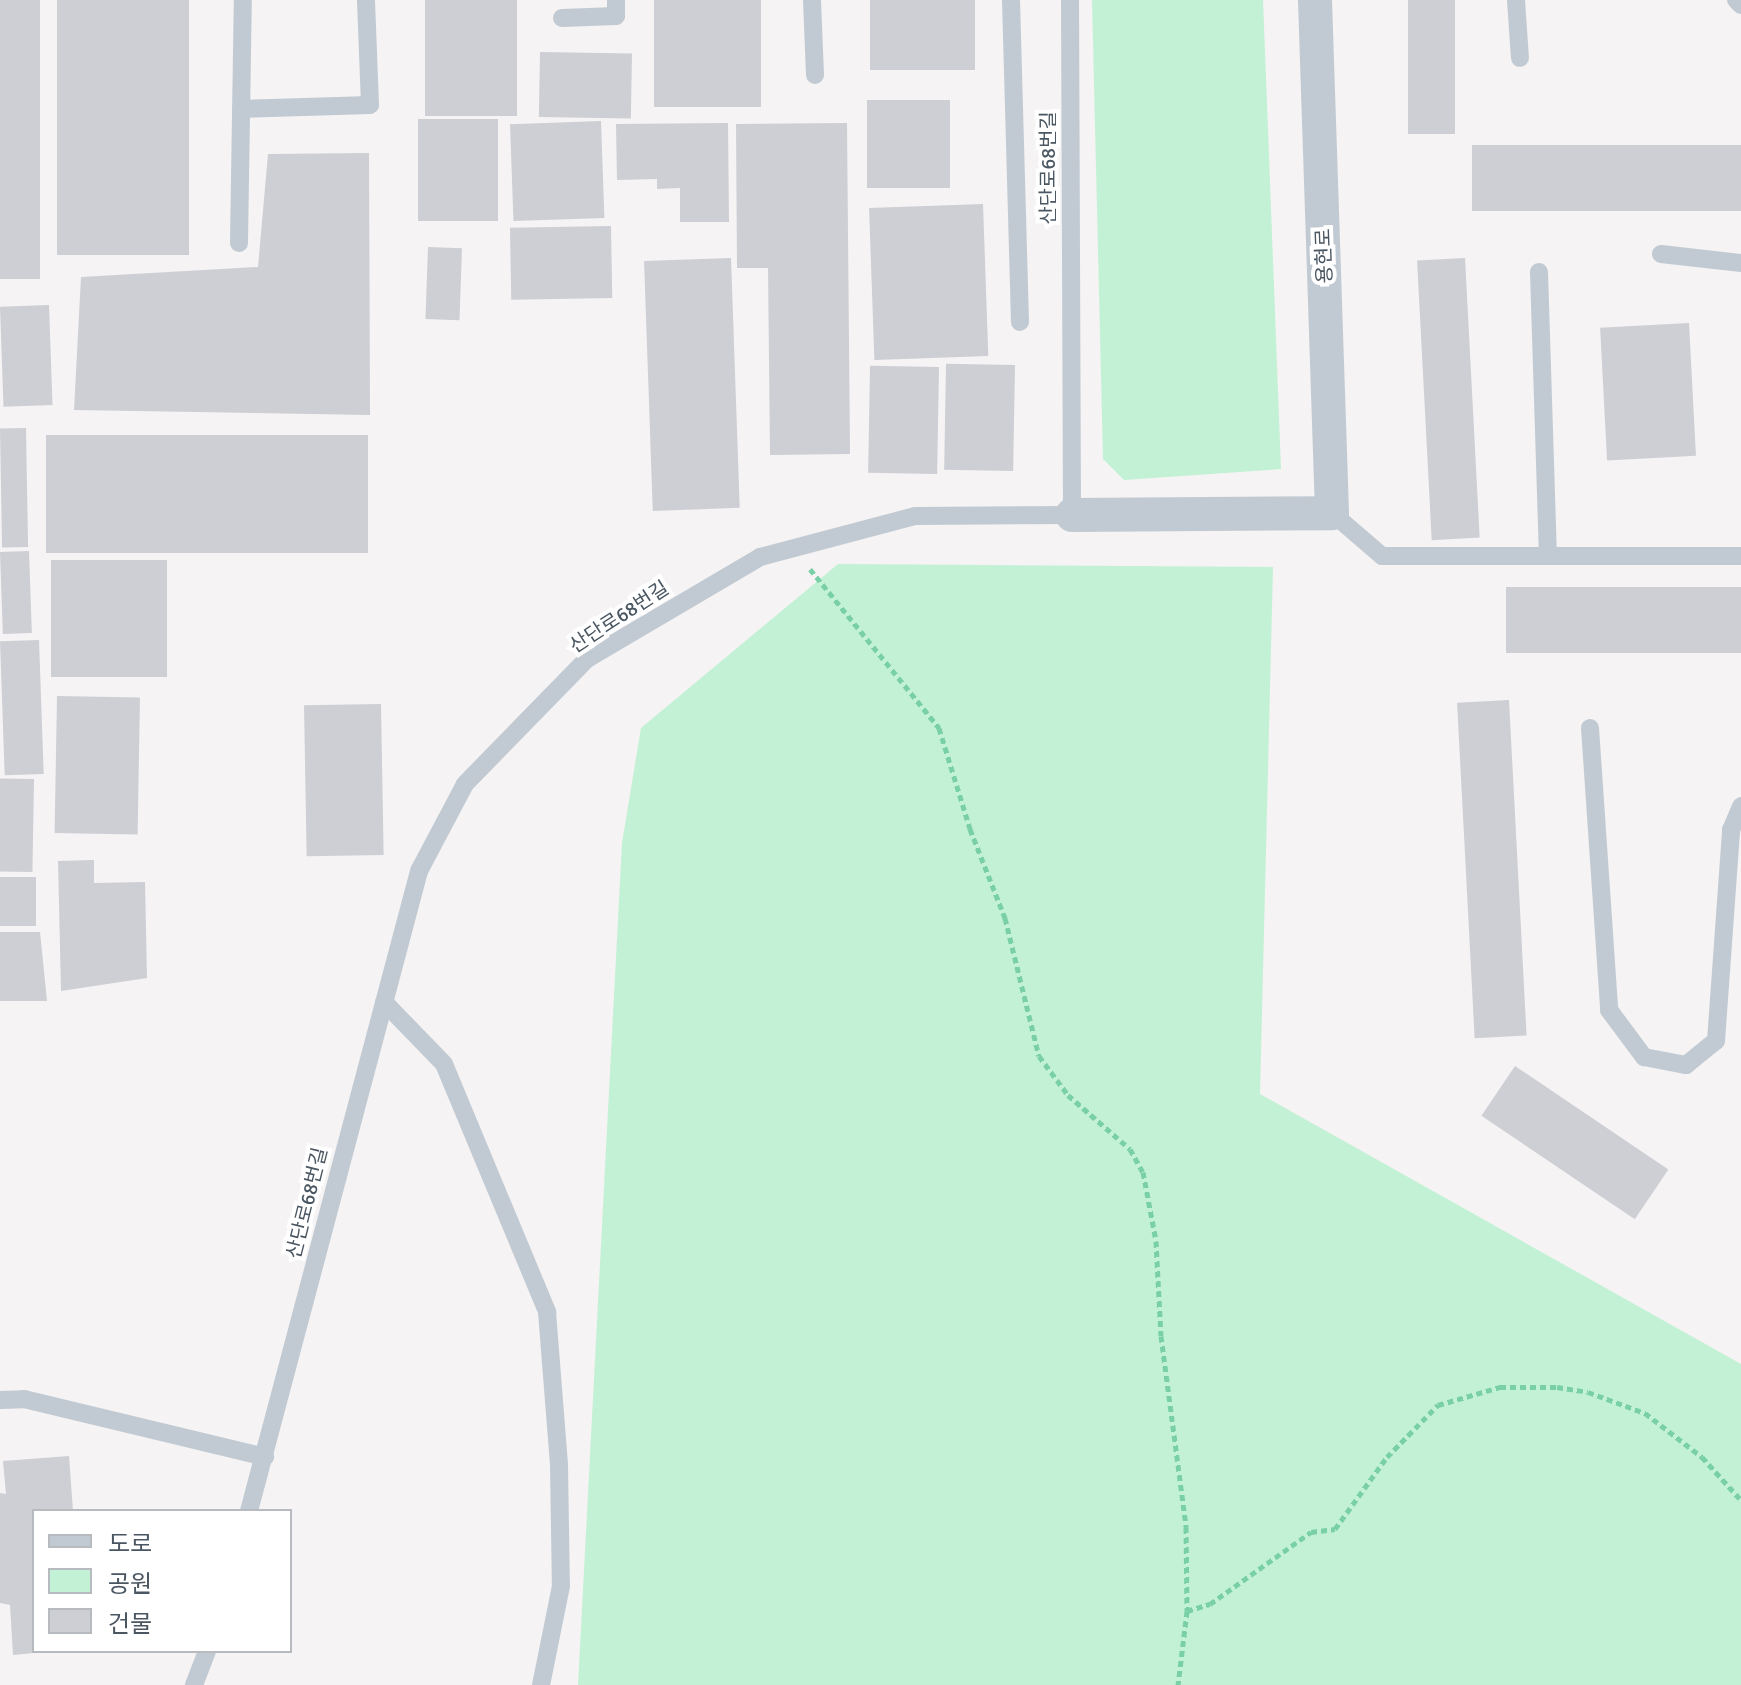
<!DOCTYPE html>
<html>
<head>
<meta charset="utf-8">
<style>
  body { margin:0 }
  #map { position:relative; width:1741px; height:1685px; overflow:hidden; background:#f5f3f3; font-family:Signika,"Noto Sans KR",sans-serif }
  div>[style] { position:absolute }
  .green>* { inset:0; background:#c3f1d5 }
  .building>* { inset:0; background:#cdcfd5; transform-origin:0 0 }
  .path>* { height:5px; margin-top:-2.5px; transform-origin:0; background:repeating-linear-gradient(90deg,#7ad0a6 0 6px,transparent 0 10px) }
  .service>* { height:18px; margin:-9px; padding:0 9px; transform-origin:9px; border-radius:9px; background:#c1cad2 }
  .minor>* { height:34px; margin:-17px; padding:0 17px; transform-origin:17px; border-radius:17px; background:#c1cad2 }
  span { translate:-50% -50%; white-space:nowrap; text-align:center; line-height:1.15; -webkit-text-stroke:8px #fff; paint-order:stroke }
  .street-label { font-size:20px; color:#4a5661 }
  .legend { position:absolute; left:32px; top:1509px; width:260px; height:144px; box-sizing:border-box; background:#fff; border:2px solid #b7bbc0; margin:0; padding:10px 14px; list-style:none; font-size:24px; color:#4a5661 }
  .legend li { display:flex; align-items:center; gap:16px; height:40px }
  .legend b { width:40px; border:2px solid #b7bbc0 }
</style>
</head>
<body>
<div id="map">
  <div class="green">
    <i style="clip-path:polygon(1092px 0,1263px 0,1281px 469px,1124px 480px,1103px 459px)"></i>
    <i style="clip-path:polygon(838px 564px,1273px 567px,1260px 1094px,1741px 1364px,1741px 1685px,578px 1685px,622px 843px,641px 728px)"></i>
  </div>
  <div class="building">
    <i style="left:0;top:0;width:40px;height:279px"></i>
    <i style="left:57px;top:0;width:132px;height:255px"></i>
    <i style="left:425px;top:0;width:92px;height:116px"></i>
    <i style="left:654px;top:0;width:107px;height:107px"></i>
    <i style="left:870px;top:0;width:105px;height:70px"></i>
    <i style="left:1408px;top:0;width:47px;height:134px"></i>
    <i style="left:540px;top:52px;width:92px;height:65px;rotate:1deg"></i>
    <i style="left:867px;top:100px;width:83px;height:88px"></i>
    <i style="left:498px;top:119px;width:102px;height:80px;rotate:90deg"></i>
    <i style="left:601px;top:121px;width:97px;height:91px;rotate:88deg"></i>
    <i style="clip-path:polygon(728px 123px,729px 222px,680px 222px,680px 188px,657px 189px,657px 179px,617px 180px,616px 124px)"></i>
    <i style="clip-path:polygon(847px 123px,850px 454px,770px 455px,768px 268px,737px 268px,736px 124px)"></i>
    <i style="left:1741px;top:145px;width:66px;height:269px;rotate:90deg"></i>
    <i style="clip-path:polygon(369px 153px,370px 415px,74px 410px,81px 277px,258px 267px,268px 154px)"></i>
    <i style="left:983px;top:204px;width:152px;height:114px;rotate:88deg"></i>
    <i style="left:611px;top:226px;width:72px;height:101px;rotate:89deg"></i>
    <i style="left:428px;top:247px;width:34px;height:72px;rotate:2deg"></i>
    <i style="left:731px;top:258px;width:250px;height:87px;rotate:88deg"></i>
    <i style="left:1465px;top:258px;width:280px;height:48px;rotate:87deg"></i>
    <i style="left:49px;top:305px;width:100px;height:49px;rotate:88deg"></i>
    <i style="left:1689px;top:323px;width:133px;height:89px;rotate:87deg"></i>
    <i style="left:1015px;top:365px;width:106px;height:69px;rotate:91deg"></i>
    <i style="left:939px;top:367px;width:107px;height:69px;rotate:91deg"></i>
    <i style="left:26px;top:428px;width:119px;height:26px;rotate:89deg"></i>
    <i style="left:46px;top:435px;width:322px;height:118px"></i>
    <i style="left:29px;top:551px;width:82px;height:29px;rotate:88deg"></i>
    <i style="left:51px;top:560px;width:116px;height:117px"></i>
    <i style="left:1741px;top:587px;width:66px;height:235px;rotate:90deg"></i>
    <i style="left:39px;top:640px;width:134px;height:39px;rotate:88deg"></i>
    <i style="left:57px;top:696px;width:83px;height:137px;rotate:1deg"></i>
    <i style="left:1509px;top:700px;width:336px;height:52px;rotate:87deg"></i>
    <i style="left:381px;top:704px;width:151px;height:77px;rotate:89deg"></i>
    <i style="left:34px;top:779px;width:93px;height:34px;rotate:91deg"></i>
    <i style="clip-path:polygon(94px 860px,94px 883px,145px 882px,147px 978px,61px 991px,58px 861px)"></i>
    <i style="left:0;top:877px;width:36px;height:49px"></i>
    <i style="clip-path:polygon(0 932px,40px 932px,47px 1001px,0 1001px)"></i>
    <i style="left:1515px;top:1066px;width:185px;height:60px;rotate:34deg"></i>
    <i style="clip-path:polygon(69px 1456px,73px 1511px,34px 1511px,34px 1653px,13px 1655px,10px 1605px,0 1603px,0 1493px,6px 1494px,3px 1461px)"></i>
  </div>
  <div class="path">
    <i style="left:810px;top:569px;width:205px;rotate:50.9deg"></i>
    <i style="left:939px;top:728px;width:106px;rotate:72.9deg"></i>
    <i style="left:970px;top:829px;width:96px;rotate:68.5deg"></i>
    <i style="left:1005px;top:918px;width:142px;rotate:76.2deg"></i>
    <i style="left:1039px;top:1056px;width:49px;rotate:53.4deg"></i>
    <i style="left:1068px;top:1095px;width:82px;rotate:41.1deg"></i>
    <i style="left:1130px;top:1149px;width:26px;rotate:61deg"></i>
    <i style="left:1143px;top:1172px;width:70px;rotate:79.3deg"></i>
    <i style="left:1156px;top:1241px;width:95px;rotate:87deg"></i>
    <i style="left:1161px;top:1336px;width:193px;rotate:82.5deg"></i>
    <i style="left:1186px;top:1527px;width:84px;rotate:89.3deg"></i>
    <i style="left:1187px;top:1611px;width:75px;rotate:96.9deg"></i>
    <i style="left:1187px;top:1611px;width:24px;rotate:-17deg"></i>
    <i style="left:1210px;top:1604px;width:124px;rotate:-35.5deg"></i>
    <i style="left:1311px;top:1532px;width:24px;rotate:-7deg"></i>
    <i style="left:1335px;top:1529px;width:89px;rotate:-54.2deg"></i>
    <i style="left:1387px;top:1457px;width:73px;rotate:-45.6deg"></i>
    <i style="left:1438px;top:1405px;width:65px;rotate:-16.2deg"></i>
    <i style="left:1500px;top:1387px;width:57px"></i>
    <i style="left:1557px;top:1387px;width:31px;rotate:9deg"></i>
    <i style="left:1588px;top:1392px;width:61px;rotate:20.2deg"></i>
    <i style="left:1645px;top:1413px;width:72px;rotate:37.7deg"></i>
    <i style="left:1702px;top:1457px;width:58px;rotate:47.8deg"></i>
  </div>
  <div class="service">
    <i style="left:812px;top:0;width:75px;rotate:87.7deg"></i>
    <i style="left:1011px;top:0;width:322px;rotate:88.4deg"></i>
    <i style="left:1516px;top:0;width:58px;rotate:86.1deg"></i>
    <i style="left:1736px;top:0;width:7px;rotate:45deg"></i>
    <i style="left:562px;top:18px;width:54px;rotate:-2.1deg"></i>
    <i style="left:616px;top:16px;width:16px;rotate:-90deg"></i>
    <i style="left:241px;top:109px;width:129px;rotate:-1.8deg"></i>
    <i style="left:370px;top:105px;width:105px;rotate:-92.2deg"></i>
    <i style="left:239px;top:243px;width:243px;rotate:-89.1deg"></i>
    <i style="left:1661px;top:254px;width:81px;rotate:6.4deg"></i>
    <i style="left:1539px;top:272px;width:282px;rotate:88.2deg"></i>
    <i style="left:1332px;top:513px;width:66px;rotate:40.7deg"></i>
    <i style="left:1382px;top:556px;width:359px"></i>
    <i style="left:1590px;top:728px;width:283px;rotate:86.1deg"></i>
    <i style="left:1609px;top:1010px;width:59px;rotate:53.3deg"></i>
    <i style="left:1644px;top:1057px;width:43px;rotate:10.8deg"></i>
    <i style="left:1686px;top:1065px;width:38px;rotate:-39deg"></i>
    <i style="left:1716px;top:1041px;width:212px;rotate:-85.9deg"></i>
    <i style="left:1731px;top:830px;width:26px;rotate:-67deg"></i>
    <i style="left:384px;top:1002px;width:86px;rotate:45.9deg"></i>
    <i style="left:444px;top:1064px;width:269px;rotate:67.4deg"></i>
    <i style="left:547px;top:1312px;width:153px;rotate:85.5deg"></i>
    <i style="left:559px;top:1465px;width:121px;rotate:89.1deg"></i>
    <i style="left:561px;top:1586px;width:101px;rotate:101.4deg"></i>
    <i style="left:0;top:1400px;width:24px;rotate:-2deg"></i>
    <i style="left:24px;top:1399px;width:248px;rotate:13.5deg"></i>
    <i style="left:249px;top:1511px;width:662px;rotate:-75.12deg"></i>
    <i style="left:419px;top:871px;width:98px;rotate:-62.1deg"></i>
    <i style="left:465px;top:784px;width:175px;rotate:-45.7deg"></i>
    <i style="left:587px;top:659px;width:201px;rotate:-30.5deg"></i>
    <i style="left:760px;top:557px;width:160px;rotate:-14.8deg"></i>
    <i style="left:915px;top:516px;width:157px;rotate:-0.4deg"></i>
    <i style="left:1072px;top:515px;width:515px;rotate:-90.22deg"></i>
    <i style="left:194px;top:1685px;width:36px;rotate:-69deg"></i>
  </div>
  <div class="minor">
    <i style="left:1072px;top:515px;width:260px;rotate:-0.4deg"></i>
    <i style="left:1332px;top:513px;width:513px;rotate:-91.9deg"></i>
  </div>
  <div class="street-label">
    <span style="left:1048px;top:168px;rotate:-90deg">산단로68번길</span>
    <span style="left:1324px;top:256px;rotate:-92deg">용현로</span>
    <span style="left:619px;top:617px;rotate:-33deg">산단로68번길</span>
    <span style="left:307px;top:1203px;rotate:-76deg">산단로68번길</span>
  </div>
  <ul class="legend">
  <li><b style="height:10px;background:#c1cad2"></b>도로</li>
  <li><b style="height:22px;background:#c3f1d5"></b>공원</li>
  <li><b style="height:22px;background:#cdcfd5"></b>건물</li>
  </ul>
</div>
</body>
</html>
